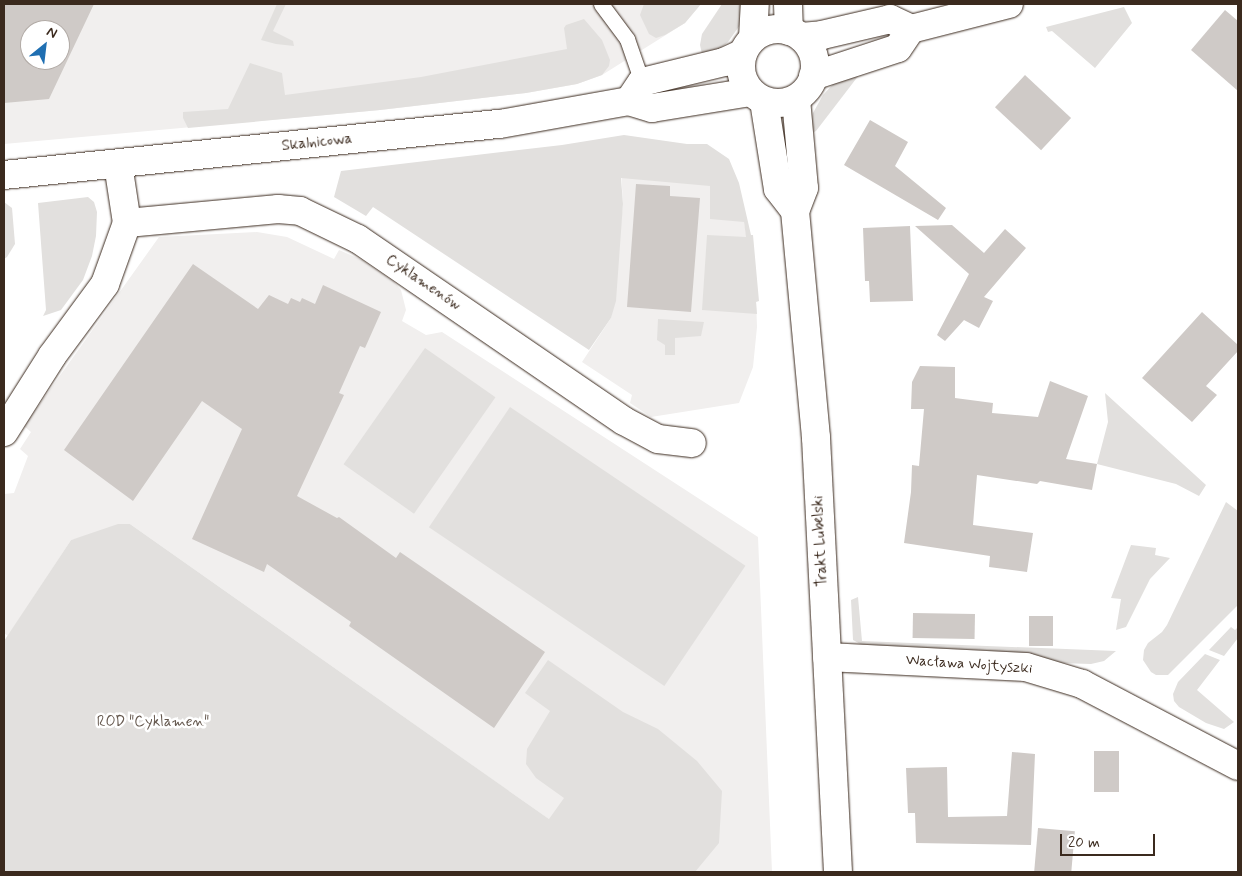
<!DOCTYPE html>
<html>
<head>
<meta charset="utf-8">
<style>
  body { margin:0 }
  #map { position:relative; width:1242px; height:876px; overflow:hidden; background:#fff; font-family:Mynerve,sans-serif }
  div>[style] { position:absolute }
  .built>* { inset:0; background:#f1efee }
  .green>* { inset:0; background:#e2e0de; transform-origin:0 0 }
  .building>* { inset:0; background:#cfcac7; transform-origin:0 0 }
  .roads { filter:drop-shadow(0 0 1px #3b2a1e) drop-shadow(0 0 1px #3b2a1e) }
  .service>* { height:15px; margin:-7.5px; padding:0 7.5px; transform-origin:7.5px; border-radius:7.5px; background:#fff }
  .minor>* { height:28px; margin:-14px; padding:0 14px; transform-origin:14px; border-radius:14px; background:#fff }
  .tertiary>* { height:28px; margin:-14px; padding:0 14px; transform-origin:14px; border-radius:14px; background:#fff }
  .tertiary>.ring { margin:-14px; padding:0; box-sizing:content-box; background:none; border:28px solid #fff; border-radius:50% }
  span { translate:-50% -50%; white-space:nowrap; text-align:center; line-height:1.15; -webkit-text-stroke:5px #fff; paint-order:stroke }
  .street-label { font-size:15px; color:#3b2a1e }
  .park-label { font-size:15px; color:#65584e }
  .frame { position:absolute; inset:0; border:5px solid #3b2a1e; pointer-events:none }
  .north { position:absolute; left:20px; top:20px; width:50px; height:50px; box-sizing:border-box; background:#fff; border:1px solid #b1aaa5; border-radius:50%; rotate:29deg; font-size:14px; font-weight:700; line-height:20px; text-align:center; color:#3b2a1e }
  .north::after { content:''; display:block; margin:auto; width:18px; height:22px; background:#1f6fb2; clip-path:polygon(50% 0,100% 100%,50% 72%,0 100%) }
  .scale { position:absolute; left:1060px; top:834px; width:95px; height:22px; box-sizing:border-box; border:2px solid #3b2a1e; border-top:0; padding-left:6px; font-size:15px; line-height:18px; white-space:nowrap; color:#3b2a1e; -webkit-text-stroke:4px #fff; paint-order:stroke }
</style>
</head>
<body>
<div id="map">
  <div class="built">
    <i style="clip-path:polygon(evenodd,4px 4px,701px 4px,685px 23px,602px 75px,577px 84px,526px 93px,380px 110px,4px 144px,4px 4px,30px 30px,60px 30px,60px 60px,30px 60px,30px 30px)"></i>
    <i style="clip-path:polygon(621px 169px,739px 189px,756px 298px,757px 327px,753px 367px,739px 403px,651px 417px,630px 403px,632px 395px,582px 362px,611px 318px,623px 204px)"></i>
    <i style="clip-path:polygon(257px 232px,287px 237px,334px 259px,339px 250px,362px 260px,393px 281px,401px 290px,406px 310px,402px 321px,426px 335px,442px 332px,758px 537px,772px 872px,624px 872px,130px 524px,71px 540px,8px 636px,4px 633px,4px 494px,14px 493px,28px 456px,20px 449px,31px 432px,24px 426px,159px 237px)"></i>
  </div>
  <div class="green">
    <i style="clip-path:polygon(277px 4px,286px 4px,273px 31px,293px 41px,294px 46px,276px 44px,261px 40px)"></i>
    <i style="clip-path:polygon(644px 4px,701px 4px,685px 23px,665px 35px,656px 38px,649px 34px,640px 15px)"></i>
    <i style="clip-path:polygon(722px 4px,745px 4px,740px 25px,728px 42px,719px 49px,702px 54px,700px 45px,702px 34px)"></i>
    <i style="clip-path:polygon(1124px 7px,1132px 23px,1095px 68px,1052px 31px,1048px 32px,1046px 27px)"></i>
    <i style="clip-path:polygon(584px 19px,602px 40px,610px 60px,609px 66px,602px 75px,577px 84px,526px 93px,380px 110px,188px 128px,183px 118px,183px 112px,228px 109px,250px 63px,282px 73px,285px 95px,421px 77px,567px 49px,564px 28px,566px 25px)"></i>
    <i style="clip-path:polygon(859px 75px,816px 131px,810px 134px,813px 113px,823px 95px,836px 81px)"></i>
    <i style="clip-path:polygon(624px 135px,687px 144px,707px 144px,729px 159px,739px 183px,751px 235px,753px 235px,759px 301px,756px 302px,757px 314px,702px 310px,707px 235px,746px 237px,744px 222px,710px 219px,710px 186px,621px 178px,623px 204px,616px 301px,611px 318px,589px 350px,373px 207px,366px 216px,334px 197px,341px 171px,562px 145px)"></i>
    <i style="clip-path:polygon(88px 197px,94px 202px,97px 212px,96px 236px,92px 256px,83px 280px,61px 310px,43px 316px,46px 310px,38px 203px)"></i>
    <i style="clip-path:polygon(4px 202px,12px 208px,15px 244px,7px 257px,4px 259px)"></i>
    <i style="clip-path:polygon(658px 319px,704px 322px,701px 336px,675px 338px,675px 355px,665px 355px,665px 345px,657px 340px)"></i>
    <i style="left:425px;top:348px;width:86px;height:142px;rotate:35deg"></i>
    <i style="clip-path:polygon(1105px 393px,1206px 485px,1199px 496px,1176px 484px,1097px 464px,1108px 422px)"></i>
    <i style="left:510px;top:407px;width:284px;height:145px;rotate:34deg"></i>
    <i style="clip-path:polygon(1226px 502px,1238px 511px,1238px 605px,1168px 675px,1156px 675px,1151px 672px,1143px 660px,1144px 650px,1148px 643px,1162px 632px,1167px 625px)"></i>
    <i style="clip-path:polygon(118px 524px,130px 524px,549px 819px,564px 798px,536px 778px,526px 764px,527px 749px,550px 711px,525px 693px,548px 660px,623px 712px,658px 729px,697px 761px,722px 791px,719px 843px,695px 872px,4px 872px,4px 641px,71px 540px)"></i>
    <i style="clip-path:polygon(1131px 545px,1156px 548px,1155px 555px,1170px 558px,1150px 579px,1126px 627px,1116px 630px,1121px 599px,1111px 598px)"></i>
    <i style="clip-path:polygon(858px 597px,862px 641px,1116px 651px,1104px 661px,1091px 664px,1059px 663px,1033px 655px,979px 650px,866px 647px,853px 640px,851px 600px)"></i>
    <i style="clip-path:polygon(1231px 627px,1235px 630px,1238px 627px,1238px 638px,1224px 656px,1209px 650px)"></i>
    <i style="clip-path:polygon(1205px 654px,1220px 660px,1197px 690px,1234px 722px,1224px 729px,1206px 723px,1179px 707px,1174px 701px,1173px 694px,1178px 682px)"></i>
  </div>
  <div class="building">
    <i style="clip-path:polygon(evenodd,4px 4px,94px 4px,49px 99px,4px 103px,4px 4px,30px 30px,60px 30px,60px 60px,30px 60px,30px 30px)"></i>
    <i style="clip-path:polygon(1225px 10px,1238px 21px,1238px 91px,1191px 50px)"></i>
    <i style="left:1025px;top:75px;width:63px;height:44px;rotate:43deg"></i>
    <i style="clip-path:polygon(870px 120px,908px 142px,895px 166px,946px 208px,938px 220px,844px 165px)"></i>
    <i style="clip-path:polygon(636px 184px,670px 186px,670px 196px,700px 198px,691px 312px,627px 307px)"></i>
    <i style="clip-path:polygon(952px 225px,984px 253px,1005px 229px,1026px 248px,984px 297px,993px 301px,979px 328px,964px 320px,945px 341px,937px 335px,969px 274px,915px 226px)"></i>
    <i style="clip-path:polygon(910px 226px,913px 301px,870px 302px,869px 281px,865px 281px,863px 228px)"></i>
    <i style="clip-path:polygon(193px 264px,258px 309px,269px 295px,288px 304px,291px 298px,300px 302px,302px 298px,315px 304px,323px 285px,381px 312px,365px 348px,360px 346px,339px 393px,344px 395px,297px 496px,337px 518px,339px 517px,396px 558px,400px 552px,545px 652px,494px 728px,349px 626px,351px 622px,267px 564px,264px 572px,192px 539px,242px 429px,202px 401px,133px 501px,64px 450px)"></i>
    <i style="clip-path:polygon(1202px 312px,1238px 345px,1238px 351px,1206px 386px,1217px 395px,1192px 422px,1142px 378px)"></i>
    <i style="clip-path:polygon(920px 366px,955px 367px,955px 398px,993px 403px,992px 413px,1038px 417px,1050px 381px,1088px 396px,1066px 459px,1097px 464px,1092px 490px,1040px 481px,1037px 484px,977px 475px,973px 525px,1033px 533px,1027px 572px,989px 567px,990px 556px,904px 543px,911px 492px,912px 465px,919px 466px,924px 409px,911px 409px,912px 382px)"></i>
    <i style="left:913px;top:613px;width:62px;height:25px;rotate:1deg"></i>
    <i style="left:1029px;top:616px;width:24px;height:30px"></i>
    <i style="left:1094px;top:751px;width:25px;height:41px"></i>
    <i style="clip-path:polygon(1012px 752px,1035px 754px,1031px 845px,916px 843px,915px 813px,908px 813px,906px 768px,947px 767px,948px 817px,1007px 816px)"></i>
    <i style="left:1038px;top:828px;width:37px;height:44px;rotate:5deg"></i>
  </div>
  <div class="roads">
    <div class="service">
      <i style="left:601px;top:4px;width:44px;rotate:53.4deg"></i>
      <i style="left:627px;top:39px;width:46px;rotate:70.8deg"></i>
    </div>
    <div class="minor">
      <i style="left:127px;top:223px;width:152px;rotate:-5.3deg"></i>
      <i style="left:278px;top:209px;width:22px;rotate:5deg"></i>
      <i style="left:300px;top:211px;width:64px;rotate:25.8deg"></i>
      <i style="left:358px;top:239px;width:322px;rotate:34.4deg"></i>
      <i style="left:624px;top:421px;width:38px;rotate:28deg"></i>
      <i style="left:658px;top:439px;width:34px;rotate:7deg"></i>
      <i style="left:4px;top:432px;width:90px;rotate:-57.7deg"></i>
      <i style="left:52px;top:356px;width:89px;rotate:-53.6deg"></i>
      <i style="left:105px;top:284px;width:65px;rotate:-70.2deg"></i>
      <i style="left:127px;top:223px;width:60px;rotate:-98.7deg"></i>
      <i style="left:827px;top:657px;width:199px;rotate:2.9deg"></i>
      <i style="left:1026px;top:667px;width:59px;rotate:16.9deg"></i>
      <i style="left:1082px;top:684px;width:176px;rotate:27.7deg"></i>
    </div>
    <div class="tertiary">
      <i style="left:788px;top:4px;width:27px;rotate:88deg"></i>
      <i class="ring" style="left:741px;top:29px;width:46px;height:46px"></i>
      <i style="left:801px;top:37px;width:21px;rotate:-5deg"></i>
      <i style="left:822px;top:35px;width:70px;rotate:-13.2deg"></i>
      <i style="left:890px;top:19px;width:23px;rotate:25deg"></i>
      <i style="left:911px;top:29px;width:101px;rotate:-14.3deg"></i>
      <i style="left:753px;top:38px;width:34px;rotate:-87deg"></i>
      <i style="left:813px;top:76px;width:89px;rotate:-18.2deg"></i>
      <i style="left:898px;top:48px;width:23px;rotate:-56deg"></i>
      <i style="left:796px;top:99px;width:89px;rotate:84.9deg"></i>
      <i style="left:804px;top:188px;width:25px;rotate:111deg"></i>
      <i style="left:795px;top:211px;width:228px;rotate:84.7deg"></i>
      <i style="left:816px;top:438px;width:435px;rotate:87.1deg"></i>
      <i style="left:629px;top:101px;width:23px;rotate:-56deg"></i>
      <i style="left:642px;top:82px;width:84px;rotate:-13.7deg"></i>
      <i style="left:724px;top:62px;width:21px;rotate:-25deg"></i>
      <i style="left:764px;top:101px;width:89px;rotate:81deg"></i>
      <i style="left:778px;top:189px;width:28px;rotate:52deg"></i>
      <i style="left:4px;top:175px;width:499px;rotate:-5.9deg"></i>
      <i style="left:500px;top:124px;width:131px;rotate:-10.1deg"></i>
      <i style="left:629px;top:101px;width:24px;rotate:17deg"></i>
      <i style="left:652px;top:108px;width:100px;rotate:-9.2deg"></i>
    </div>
  </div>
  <div class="street-label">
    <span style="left:317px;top:143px;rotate:-6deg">Skalnicowa</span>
    <span style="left:423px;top:283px;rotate:34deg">Cyklamenów</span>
    <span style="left:821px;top:541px;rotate:-93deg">Trakt Lubelski</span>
    <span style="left:969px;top:665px;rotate:4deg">Wacława Wojtyszki</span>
  </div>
  <div class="park-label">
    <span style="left:153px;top:723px">ROD "Cyklamen"</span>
  </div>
  <div class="frame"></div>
  <div class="north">N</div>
  <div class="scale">20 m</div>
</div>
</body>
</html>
